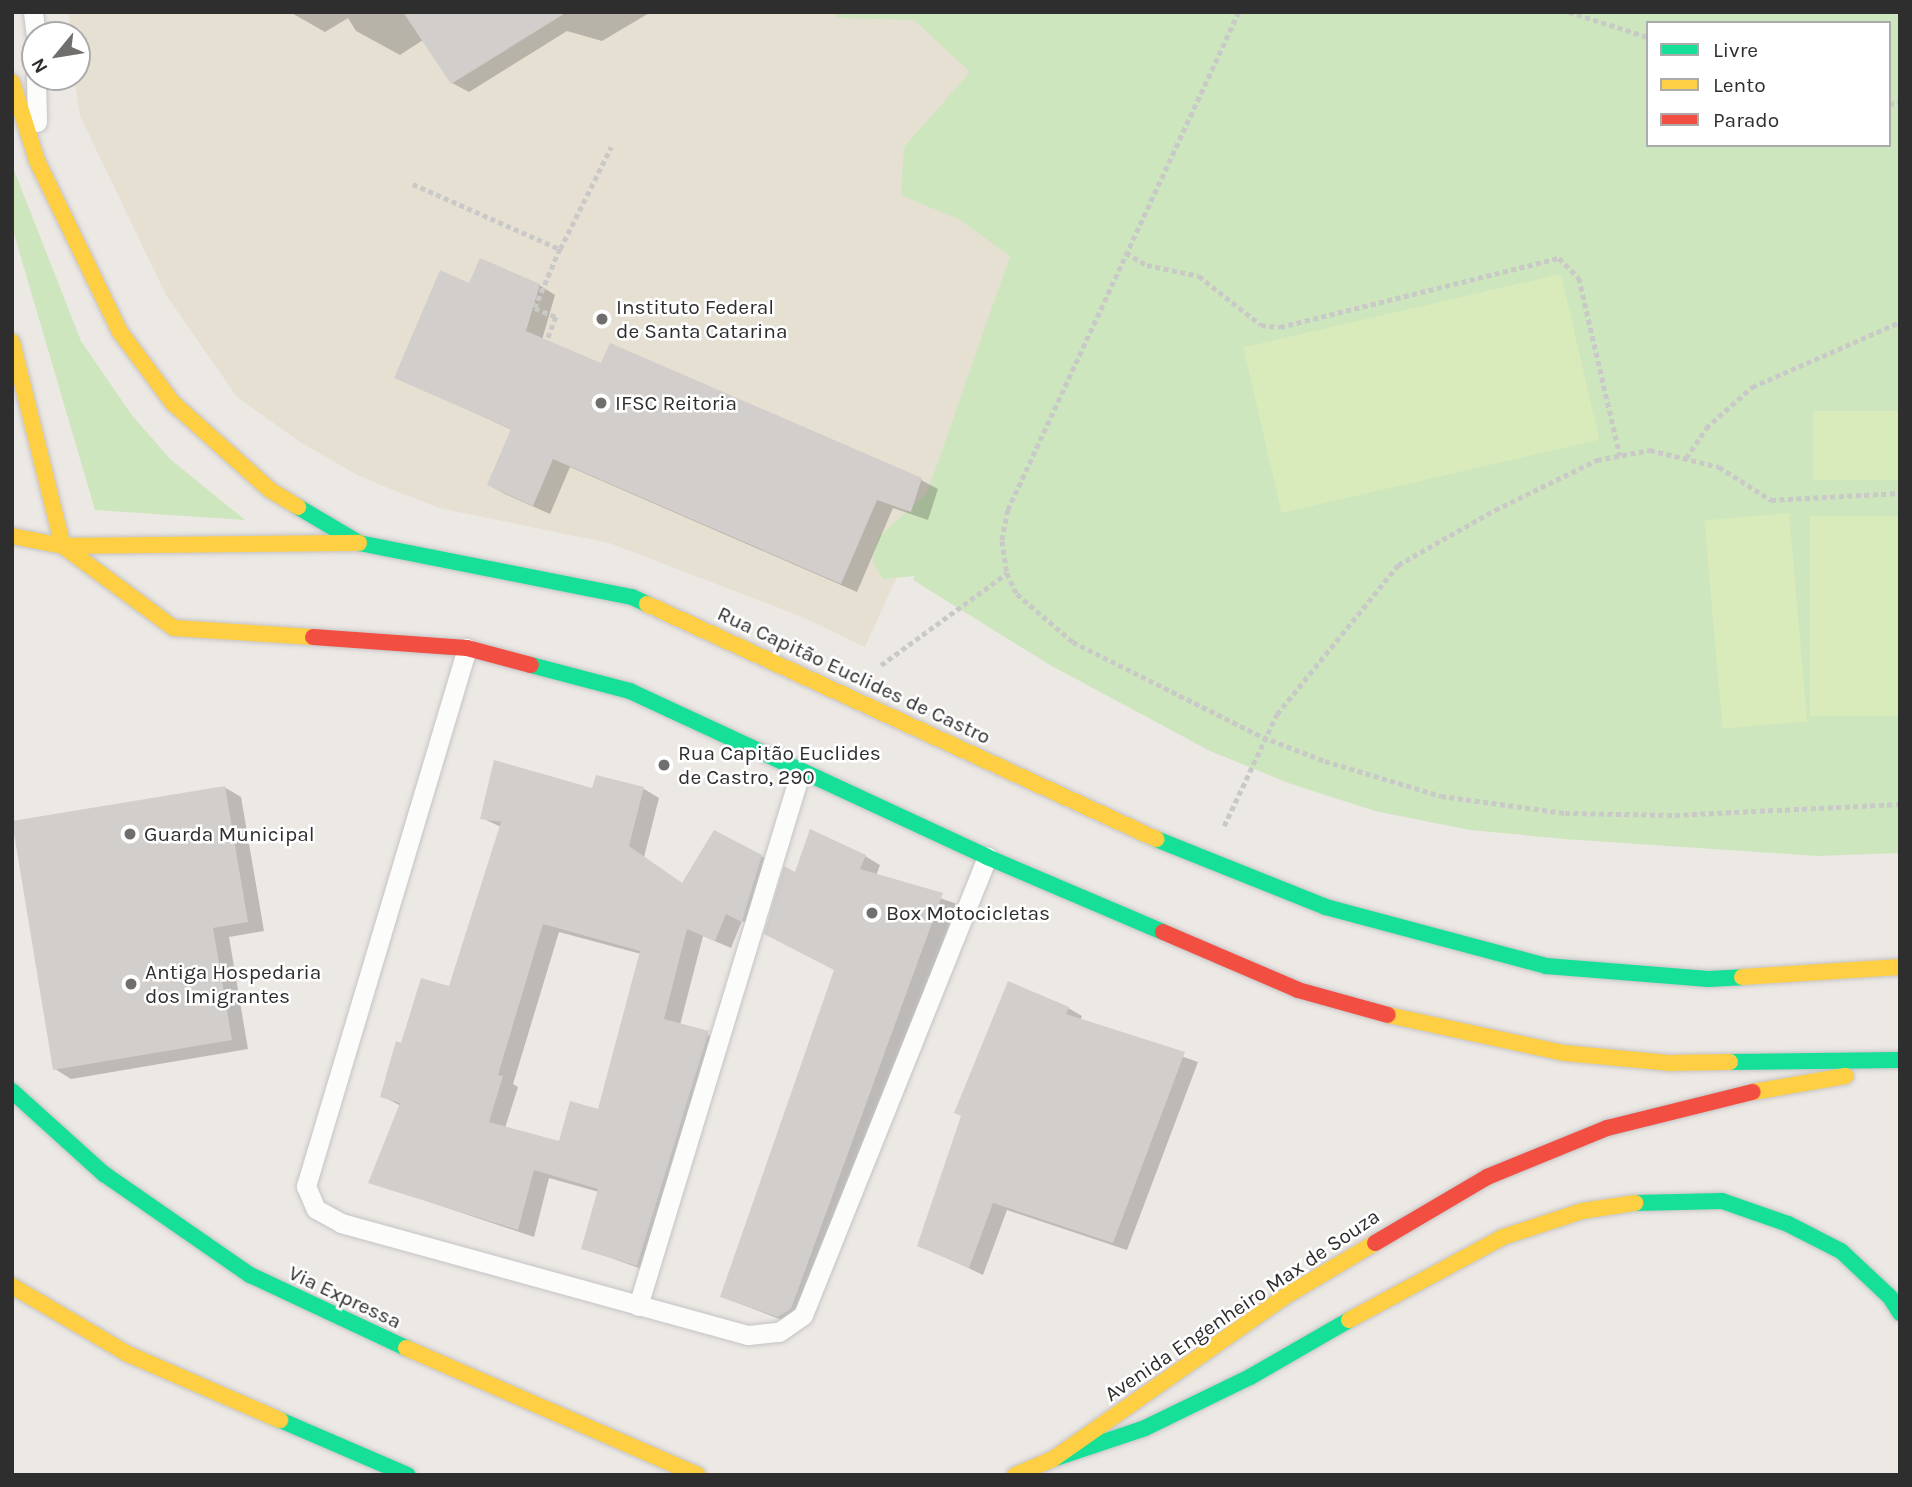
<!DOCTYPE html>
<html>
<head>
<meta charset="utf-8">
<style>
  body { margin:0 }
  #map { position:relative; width:1912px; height:1487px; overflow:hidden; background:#ece8e4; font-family:Karla,sans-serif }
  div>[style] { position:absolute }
  .education>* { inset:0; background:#e6e0d3 }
  .green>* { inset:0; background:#cee6be }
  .pitch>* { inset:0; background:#d9eabb; transform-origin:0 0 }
  .shadow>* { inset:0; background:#0003 }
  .building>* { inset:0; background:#d1cecb }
  .path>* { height:4.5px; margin-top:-2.25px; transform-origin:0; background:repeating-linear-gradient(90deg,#c9c9c8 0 5px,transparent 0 8.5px) }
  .roads { filter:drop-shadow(0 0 2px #c5c4c5) drop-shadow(0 0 2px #c5c4c5) }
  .lane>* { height:19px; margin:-9.5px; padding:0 9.5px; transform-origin:9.5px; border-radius:9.5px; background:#fcfcfb }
  .fast>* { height:16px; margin:-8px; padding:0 8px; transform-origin:8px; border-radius:8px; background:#16e098 }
  .slow>* { height:16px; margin:-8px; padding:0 8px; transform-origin:8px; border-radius:8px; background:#ffcf43 }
  .jam>* { height:16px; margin:-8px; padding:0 8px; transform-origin:8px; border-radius:8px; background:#f24e42 }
  .dots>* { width:19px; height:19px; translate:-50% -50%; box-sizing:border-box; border:4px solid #fff; border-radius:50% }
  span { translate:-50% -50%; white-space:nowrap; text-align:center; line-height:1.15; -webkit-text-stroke:5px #fff; paint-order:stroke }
  .poi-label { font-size:21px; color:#2e2e2e }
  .left { translate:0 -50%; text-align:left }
  .street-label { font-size:21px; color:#2e2e2e }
  .frame { position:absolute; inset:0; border:14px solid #2e2e2e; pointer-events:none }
  .legend { position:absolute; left:1646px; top:21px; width:245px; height:126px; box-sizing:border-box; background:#fff; border:2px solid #ababab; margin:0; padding:9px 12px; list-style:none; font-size:21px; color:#2e2e2e }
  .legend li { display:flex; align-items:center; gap:14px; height:35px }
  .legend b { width:35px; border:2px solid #ababab }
  .north { position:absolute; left:21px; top:21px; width:70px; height:70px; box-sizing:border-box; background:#fff; border:2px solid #ababab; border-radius:50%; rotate:240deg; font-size:19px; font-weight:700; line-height:28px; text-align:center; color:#2e2e2e }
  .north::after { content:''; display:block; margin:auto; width:24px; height:32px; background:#706f6e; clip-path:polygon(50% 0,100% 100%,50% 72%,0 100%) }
</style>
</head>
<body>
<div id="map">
  <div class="education">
    <i style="clip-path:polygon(69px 12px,1154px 12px,865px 647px,800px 616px,609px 543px,439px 508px,398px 492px,359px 476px,300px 442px,237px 397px,166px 295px,80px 116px,74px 77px,77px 35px,69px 35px)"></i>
  </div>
  <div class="green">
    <i style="clip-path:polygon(evenodd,832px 12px,1900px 12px,1900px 853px,1818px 856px,1564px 839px,1470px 830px,1375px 811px,1291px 784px,1210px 751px,1050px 665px,913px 580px,915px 576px,883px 579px,872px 560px,879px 537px,927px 493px,1010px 256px,960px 220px,901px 195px,904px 147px,970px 72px,914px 20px,838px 18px,832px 12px,1648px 23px,1889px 23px,1889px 145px,1648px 145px,1648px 23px)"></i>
    <i style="clip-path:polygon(12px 165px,81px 341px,131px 414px,170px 459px,245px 520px,95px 510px,12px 227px)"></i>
  </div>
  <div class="pitch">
    <i style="left:1561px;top:274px;width:170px;height:326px;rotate:77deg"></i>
    <i style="left:1900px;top:411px;width:69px;height:87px;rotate:90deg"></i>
    <i style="left:1789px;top:513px;width:209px;height:85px;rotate:85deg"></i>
    <i style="left:1900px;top:516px;width:200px;height:90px;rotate:90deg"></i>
  </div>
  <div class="shadow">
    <i style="clip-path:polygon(290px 12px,651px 12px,602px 41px,567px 31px,469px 92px,452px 83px,423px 40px,400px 55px,356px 31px,348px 18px,325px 32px)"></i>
    <i style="clip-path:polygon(470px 285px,539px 285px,555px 295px,542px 340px,602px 365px,611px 345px,921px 480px,938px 489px,928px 520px,893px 508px,857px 592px,570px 467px,550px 514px,505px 494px,489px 485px,512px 430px,396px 377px)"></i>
    <i style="clip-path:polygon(evenodd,597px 777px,644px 789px,659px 798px,644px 857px,683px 884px,761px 856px,777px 865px,758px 929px,742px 921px,731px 948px,703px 936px,680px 1025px,724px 1041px,653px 1273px,583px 1248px,599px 1192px,549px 1178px,534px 1237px,370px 1182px,401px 1106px,382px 1096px,402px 1045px,450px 988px,501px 827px,482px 818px,593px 790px,597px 777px,559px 932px,641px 954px,600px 1111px,560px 1143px,505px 1128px,518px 1087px,513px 1084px,559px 932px)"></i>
    <i style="clip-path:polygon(224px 787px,241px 797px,264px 931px,229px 937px,248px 1049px,71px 1079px,55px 1069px)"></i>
    <i style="clip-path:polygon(865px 856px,880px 865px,876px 876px,957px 904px,805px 1317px,795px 1325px,722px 1297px,836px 970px,796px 874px)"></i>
    <i style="clip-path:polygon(1068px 1008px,1082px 1016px,1080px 1021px,1198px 1062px,1127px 1250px,1007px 1210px,983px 1275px,920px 1245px)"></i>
  </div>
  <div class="building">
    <i style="clip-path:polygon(403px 12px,567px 12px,451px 84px)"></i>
    <i style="clip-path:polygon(480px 258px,540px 284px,526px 331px,601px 363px,610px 343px,922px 478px,911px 512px,877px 500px,841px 584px,553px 459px,533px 506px,487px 485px,511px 429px,394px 378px,440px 270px,469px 283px)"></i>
    <i style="clip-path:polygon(evenodd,494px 760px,592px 788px,596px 775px,644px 787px,629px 846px,682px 883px,714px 830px,762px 855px,742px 922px,726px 914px,715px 941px,687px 929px,664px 1019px,709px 1031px,637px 1266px,581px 1249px,598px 1189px,534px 1170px,518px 1230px,368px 1183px,400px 1103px,380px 1097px,396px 1041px,401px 1043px,421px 978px,449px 986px,501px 822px,480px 819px,494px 760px,543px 924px,640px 951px,598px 1109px,570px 1101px,559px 1141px,489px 1122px,503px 1076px,498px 1075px,543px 924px)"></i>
    <i style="clip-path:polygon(225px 786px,248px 922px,213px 928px,232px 1040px,53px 1070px,12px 821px)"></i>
    <i style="clip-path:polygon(810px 829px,866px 855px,860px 869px,943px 893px,791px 1309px,778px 1317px,720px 1297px,834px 970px,764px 934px,784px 866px,795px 872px)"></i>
    <i style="clip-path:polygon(1008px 981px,1069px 1007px,1066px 1014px,1185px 1052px,1113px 1243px,993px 1203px,969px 1268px,917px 1246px,961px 1116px,954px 1113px)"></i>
  </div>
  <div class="path">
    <i style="left:1239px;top:12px;width:549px;rotate:114.88deg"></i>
    <i style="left:1008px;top:510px;width:32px;rotate:101deg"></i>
    <i style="left:1002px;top:541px;width:32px;rotate:81deg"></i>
    <i style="left:1007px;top:573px;width:23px;rotate:65deg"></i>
    <i style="left:1017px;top:594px;width:74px;rotate:40.6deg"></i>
    <i style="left:1073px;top:642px;width:212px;rotate:26.6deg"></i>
    <i style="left:1263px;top:737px;width:66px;rotate:21.2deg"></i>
    <i style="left:1325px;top:761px;width:121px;rotate:16.8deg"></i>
    <i style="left:1441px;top:796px;width:125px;rotate:7.8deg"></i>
    <i style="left:1565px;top:813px;width:110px;rotate:1deg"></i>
    <i style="left:1675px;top:815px;width:225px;rotate:-2.8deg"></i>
    <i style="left:1569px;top:12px;width:83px;rotate:17.6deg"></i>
    <i style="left:1889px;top:104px;width:11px;rotate:-5deg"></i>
    <i style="left:413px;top:184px;width:161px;rotate:23.9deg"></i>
    <i style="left:560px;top:249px;width:64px;rotate:113deg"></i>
    <i style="left:535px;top:308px;width:23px;rotate:23deg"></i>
    <i style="left:556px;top:317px;width:25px;rotate:111deg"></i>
    <i style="left:560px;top:249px;width:114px;rotate:-63.4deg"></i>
    <i style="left:1126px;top:253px;width:24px;rotate:30deg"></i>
    <i style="left:1147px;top:265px;width:53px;rotate:11.9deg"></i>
    <i style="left:1199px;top:276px;width:79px;rotate:38.3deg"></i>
    <i style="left:1261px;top:325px;width:19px;rotate:6deg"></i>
    <i style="left:1280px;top:327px;width:287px;rotate:-13.9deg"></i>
    <i style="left:1559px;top:258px;width:28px;rotate:45deg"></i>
    <i style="left:1579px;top:278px;width:182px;rotate:77deg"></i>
    <i style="left:1686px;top:458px;width:36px;rotate:-56deg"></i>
    <i style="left:1706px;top:428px;width:62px;rotate:-41.7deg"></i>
    <i style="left:1752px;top:387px;width:162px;rotate:-23.7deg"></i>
    <i style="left:881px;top:665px;width:156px;rotate:-36.1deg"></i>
    <i style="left:1224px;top:826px;width:124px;rotate:-64.7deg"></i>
    <i style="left:1277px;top:714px;width:192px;rotate:-50.9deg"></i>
    <i style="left:1398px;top:565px;width:112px;rotate:-29.6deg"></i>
    <i style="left:1495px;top:510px;width:114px;rotate:-26.1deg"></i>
    <i style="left:1597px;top:460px;width:54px;rotate:-10.7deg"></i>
    <i style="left:1650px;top:450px;width:71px;rotate:13.8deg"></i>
    <i style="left:1719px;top:467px;width:62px;rotate:32.4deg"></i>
    <i style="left:1771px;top:500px;width:129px;rotate:-3.1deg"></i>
  </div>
  <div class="roads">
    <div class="lane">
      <i style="left:33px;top:12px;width:23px;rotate:83deg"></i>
      <i style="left:36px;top:77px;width:45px;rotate:88.7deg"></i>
      <i style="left:467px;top:648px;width:562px;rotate:106.66deg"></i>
      <i style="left:306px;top:1186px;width:25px;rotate:67deg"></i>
      <i style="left:316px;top:1209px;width:29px;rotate:29deg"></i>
      <i style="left:341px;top:1223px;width:422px;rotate:15.4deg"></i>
      <i style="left:748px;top:1335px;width:31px;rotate:-6deg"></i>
      <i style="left:779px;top:1332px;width:29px;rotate:-35deg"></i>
      <i style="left:803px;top:1315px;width:494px;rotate:-68.1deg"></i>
      <i style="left:638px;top:1306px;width:557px;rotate:-73.09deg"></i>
    </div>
    <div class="fast">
      <i style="left:298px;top:507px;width:71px;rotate:30.5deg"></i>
      <i style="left:359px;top:543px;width:278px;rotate:11.2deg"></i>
      <i style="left:632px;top:597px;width:17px;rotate:25deg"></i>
      <i style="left:531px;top:665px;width:102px;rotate:14.7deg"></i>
      <i style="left:630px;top:691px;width:394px;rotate:24.9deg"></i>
      <i style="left:987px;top:857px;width:191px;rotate:23.1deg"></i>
      <i style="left:1156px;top:839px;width:183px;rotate:21.8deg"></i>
      <i style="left:1326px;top:907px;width:228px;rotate:15deg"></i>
      <i style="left:1546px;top:966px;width:163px;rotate:4.6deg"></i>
      <i style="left:1708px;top:979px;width:34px;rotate:-3deg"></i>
      <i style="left:1730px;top:1062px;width:170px;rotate:-0.7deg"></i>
      <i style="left:12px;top:1091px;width:124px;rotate:42.1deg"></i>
      <i style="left:104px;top:1174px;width:178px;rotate:34.7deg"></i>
      <i style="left:250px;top:1275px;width:172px;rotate:25.1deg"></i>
      <i style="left:1635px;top:1203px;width:87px;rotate:-1.3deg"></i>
      <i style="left:1722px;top:1201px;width:70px;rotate:19.2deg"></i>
      <i style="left:1788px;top:1224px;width:59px;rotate:27deg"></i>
      <i style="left:1841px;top:1251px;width:67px;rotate:43.2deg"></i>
      <i style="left:1890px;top:1297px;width:19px;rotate:58deg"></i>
      <i style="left:280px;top:1420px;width:139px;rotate:23.3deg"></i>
      <i style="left:1053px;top:1459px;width:97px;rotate:-18.6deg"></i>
      <i style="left:1145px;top:1428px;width:117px;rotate:-25.9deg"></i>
      <i style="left:1250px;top:1377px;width:114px;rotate:-29.9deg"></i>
    </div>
    <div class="slow">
      <i style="left:12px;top:82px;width:83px;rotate:72.4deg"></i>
      <i style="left:37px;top:161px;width:190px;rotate:64.1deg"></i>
      <i style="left:120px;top:332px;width:89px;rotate:53.3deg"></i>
      <i style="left:173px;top:403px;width:130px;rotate:41.9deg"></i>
      <i style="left:270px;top:490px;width:33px;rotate:31deg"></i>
      <i style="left:12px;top:342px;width:210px;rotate:76deg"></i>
      <i style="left:63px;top:546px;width:138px;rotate:36.5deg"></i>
      <i style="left:174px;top:628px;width:139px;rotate:3.7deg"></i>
      <i style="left:12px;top:536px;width:52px;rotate:11.1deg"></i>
      <i style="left:63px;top:546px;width:296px;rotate:-0.6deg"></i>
      <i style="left:647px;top:604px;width:561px;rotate:24.78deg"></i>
      <i style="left:1742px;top:977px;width:158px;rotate:-3.6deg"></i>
      <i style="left:1388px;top:1015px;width:180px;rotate:12.2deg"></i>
      <i style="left:1564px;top:1053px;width:105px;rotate:5.4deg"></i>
      <i style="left:1669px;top:1063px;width:61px;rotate:-0.9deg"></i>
      <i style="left:1753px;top:1092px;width:94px;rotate:-9.8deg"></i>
      <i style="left:12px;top:1286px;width:134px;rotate:30.4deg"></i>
      <i style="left:128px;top:1354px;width:166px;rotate:23.5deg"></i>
      <i style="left:1349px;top:1320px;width:175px;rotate:-28.3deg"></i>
      <i style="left:1503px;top:1237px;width:83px;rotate:-18.2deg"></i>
      <i style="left:1582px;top:1211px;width:54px;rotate:-8.6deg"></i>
      <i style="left:406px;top:1348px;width:318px;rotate:23.5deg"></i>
      <i style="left:1015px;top:1475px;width:41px;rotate:-22.8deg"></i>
      <i style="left:1053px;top:1459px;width:288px;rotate:-35deg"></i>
      <i style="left:1289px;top:1294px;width:100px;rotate:-30.7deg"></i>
    </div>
    <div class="jam">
      <i style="left:313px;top:637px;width:154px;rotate:4.1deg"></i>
      <i style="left:467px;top:648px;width:66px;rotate:14.9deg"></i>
      <i style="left:1163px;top:932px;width:147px;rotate:23.2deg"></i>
      <i style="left:1298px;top:990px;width:93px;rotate:15.5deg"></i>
      <i style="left:1375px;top:1243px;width:130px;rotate:-30.5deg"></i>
      <i style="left:1487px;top:1177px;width:130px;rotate:-22.2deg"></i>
      <i style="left:1607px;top:1128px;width:150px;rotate:-13.9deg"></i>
    </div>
  </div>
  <div class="dots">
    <i style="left:602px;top:319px;background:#706f6e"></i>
    <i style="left:601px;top:403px;background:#706f6e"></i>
    <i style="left:664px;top:765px;background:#706f6e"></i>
    <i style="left:130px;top:834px;background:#706f6e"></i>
    <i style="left:872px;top:913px;background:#706f6e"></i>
    <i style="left:131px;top:984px;background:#706f6e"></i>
  </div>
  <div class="poi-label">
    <span class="left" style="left:616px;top:319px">Instituto Federal<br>de Santa Catarina</span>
    <span class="left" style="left:615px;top:403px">IFSC Reitoria</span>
    <span class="left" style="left:678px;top:765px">Rua Capitão Euclides<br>de Castro, 290</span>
    <span class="left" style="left:144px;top:834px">Guarda Municipal</span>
    <span class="left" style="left:886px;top:913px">Box Motocicletas</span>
    <span class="left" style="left:145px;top:984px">Antiga Hospedaria<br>dos Imigrantes</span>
  </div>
  <div class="street-label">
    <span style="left:854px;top:675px;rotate:25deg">Rua Capitão Euclides de Castro</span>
    <span style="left:345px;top:1297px;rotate:25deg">Via Expressa</span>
    <span style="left:1242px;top:1305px;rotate:-34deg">Avenida Engenheiro Max de Souza</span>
  </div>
  <div class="frame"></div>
  <ul class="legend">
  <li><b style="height:9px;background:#16e098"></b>Livre</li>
  <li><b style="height:9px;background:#ffcf43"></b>Lento</li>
  <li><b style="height:9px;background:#f24e42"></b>Parado</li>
  </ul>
  <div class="north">N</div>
</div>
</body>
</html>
